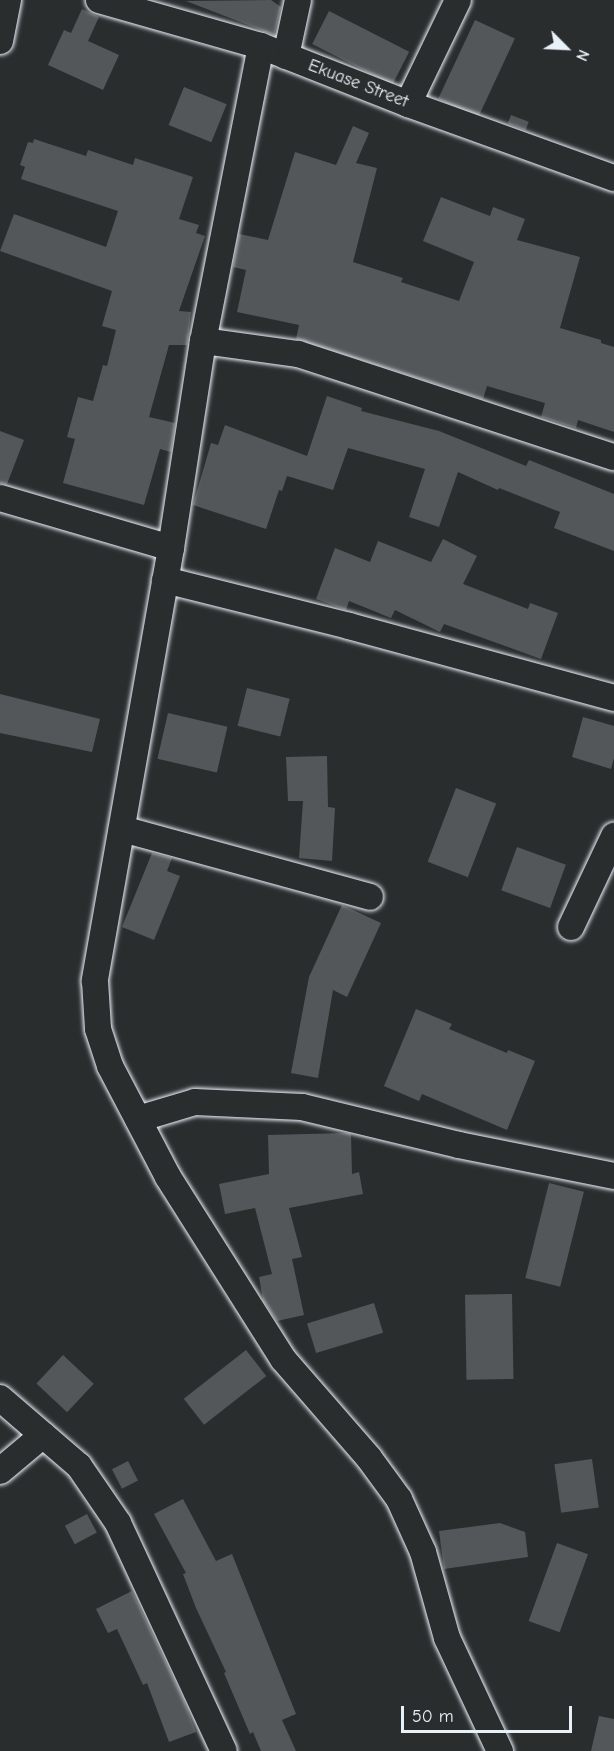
<!DOCTYPE html>
<html>
<head>
<meta charset="utf-8">
<style>
  body { margin:0 }
  #map { position:relative; width:614px; height:1751px; overflow:hidden; background:#2a2d2e; font-family:"Comic Neue",sans-serif }
  div>[style] { position:absolute }
  .building>* { inset:0; background:#535759; transform-origin:0 0 }
  .roads { filter:drop-shadow(0 0 2px #e8f1f8) drop-shadow(0 0 2px #e8f1f8) }
  .minor>* { height:26px; margin:-13px; padding:0 13px; transform-origin:13px; border-radius:13px; background:#2a2d2e }
  span { translate:-50% -50%; white-space:nowrap; text-align:center; line-height:1.15; -webkit-text-stroke:6px #2a2d2e; paint-order:stroke }
  .street-label { font-size:18px; color:#e8f1f8 }
  .north { position:absolute; left:536px; top:18px; width:60px; height:60px; -webkit-text-stroke:4px #2a2d2e; paint-order:stroke; rotate:114deg; font-size:16px; font-weight:700; line-height:24px; text-align:center; color:#e8f1f8 }
  .north::after { content:''; display:block; margin:auto; width:21px; height:27px; background:#e8f1f8; clip-path:polygon(50% 0,100% 100%,50% 72%,0 100%) }
  .scale { position:absolute; left:401px; top:1706px; width:171px; height:27px; box-sizing:border-box; border:3px solid #e8f1f8; border-top:0; padding-left:8px; font-size:18px; line-height:21px; white-space:nowrap; color:#e8f1f8; -webkit-text-stroke:4px #2a2d2e; paint-order:stroke }
</style>
</head>
<body>
<div id="map">
  <div class="building">
    <i style="clip-path:polygon(271px 0,281px 7px,274px 35px,186px 1px)"></i>
    <i style="clip-path:polygon(82px 9px,99px 17px,88px 41px,119px 55px,103px 90px,48px 65px,64px 30px,71px 33px)"></i>
    <i style="left:329px;top:11px;width:90px;height:37px;rotate:27deg"></i>
    <i style="left:475px;top:20px;width:44px;height:87px;rotate:25deg"></i>
    <i style="left:184px;top:87px;width:46px;height:41px;rotate:22deg"></i>
    <i style="left:511px;top:115px;width:19px;height:9px;rotate:21deg"></i>
    <i style="clip-path:polygon(353px 126px,369px 133px,356px 163px,377px 168px,353px 262px,403px 278px,401px 282px,459px 301px,474px 262px,423px 241px,441px 197px,490px 216px,493px 207px,525px 219px,517px 240px,580px 257px,560px 328px,601px 340px,601px 343px,614px 347px,614px 432px,578px 420px,576px 428px,566px 425px,541px 417px,545px 403px,487px 386px,483px 399px,296px 339px,299px 325px,237px 312px,246px 270px,233px 267px,239px 234px,268px 240px,295px 152px,336px 165px)"></i>
    <i style="clip-path:polygon(34px 139px,86px 156px,88px 150px,133px 165px,135px 158px,193px 177px,179px 219px,199px 225px,196px 233px,205px 236px,179px 311px,191px 312px,187px 345px,169px 345px,149px 417px,175px 423px,171px 452px,160px 449px,144px 505px,63px 483px,75px 439px,67px 437px,78px 397px,93px 401px,103px 365px,107px 366px,116px 330px,102px 326px,112px 291px,0 251px,14px 214px,106px 247px,118px 211px,21px 179px,25px 167px,20px 165px,28px 142px,33px 143px)"></i>
    <i style="clip-path:polygon(327px 396px,362px 408px,361px 411px,439px 431px,526px 466px,529px 460px,614px 494px,614px 551px,554px 528px,560px 512px,499px 488px,498px 490px,458px 472px,439px 527px,409px 517px,425px 469px,348px 448px,333px 490px,287px 476px,282px 491px,279px 490px,266px 529px,193px 505px,211px 443px,218px 445px,225px 425px,307px 456px)"></i>
    <i style="clip-path:polygon(0 431px,24px 440px,7px 484px,0 483px)"></i>
    <i style="clip-path:polygon(443px 539px,477px 556px,463px 584px,528px 609px,530px 603px,558px 613px,541px 659px,444px 624px,440px 632px,395px 610px,391px 618px,349px 601px,346px 610px,316px 599px,335px 548px,370px 562px,378px 541px,431px 562px)"></i>
    <i style="left:247px;top:688px;width:44px;height:39px;rotate:14deg"></i>
    <i style="clip-path:polygon(0 694px,100px 719px,92px 752px,0 733px)"></i>
    <i style="left:168px;top:713px;width:61px;height:47px;rotate:13deg"></i>
    <i style="clip-path:polygon(583px 717px,614px 726px,614px 758px,611px 769px,572px 757px)"></i>
    <i style="clip-path:polygon(327px 756px,328px 807px,335px 808px,332px 861px,299px 858px,303px 801px,288px 801px,286px 757px)"></i>
    <i style="left:456px;top:788px;width:43px;height:79px;rotate:21deg"></i>
    <i style="left:517px;top:847px;width:52px;height:46px;rotate:20deg"></i>
    <i style="clip-path:polygon(152px 853px,172px 858px,167px 871px,180px 876px,154px 940px,122px 927px)"></i>
    <i style="clip-path:polygon(342px 905px,381px 923px,347px 997px,333px 990px,318px 1078px,291px 1073px,309px 977px)"></i>
    <i style="clip-path:polygon(416px 1009px,452px 1024px,449px 1029px,507px 1053px,508px 1050px,535px 1061px,507px 1130px,422px 1094px,419px 1101px,384px 1086px)"></i>
    <i style="clip-path:polygon(347px 1133px,351px 1134px,352px 1174px,359px 1172px,363px 1194px,289px 1208px,302px 1257px,292px 1259px,304px 1315px,277px 1321px,263px 1300px,259px 1277px,272px 1274px,255px 1208px,225px 1214px,219px 1184px,269px 1174px,268px 1135px)"></i>
    <i style="left:549px;top:1183px;width:36px;height:98px;rotate:14deg"></i>
    <i style="left:512px;top:1294px;width:85px;height:47px;rotate:89deg"></i>
    <i style="left:374px;top:1303px;width:31px;height:70px;rotate:73deg"></i>
    <i style="left:246px;top:1350px;width:33px;height:79px;rotate:52deg"></i>
    <i style="left:63px;top:1355px;width:42px;height:39px;rotate:43deg"></i>
    <i style="left:592px;top:1459px;width:49px;height:38px;rotate:82deg"></i>
    <i style="left:128px;top:1461px;width:22px;height:18px;rotate:63deg"></i>
    <i style="clip-path:polygon(183px 1499px,216px 1561px,232px 1554px,296px 1714px,282px 1720px,296px 1751px,261px 1751px,253px 1732px,250px 1734px,224px 1673px,226px 1672px,196px 1608px,183px 1574px,186px 1573px,154px 1514px)"></i>
    <i style="left:87px;top:1514px;width:21px;height:25px;rotate:62deg"></i>
    <i style="clip-path:polygon(500px 1523px,525px 1532px,528px 1557px,444px 1569px,439px 1531px)"></i>
    <i style="left:557px;top:1543px;width:33px;height:83px;rotate:20deg"></i>
    <i style="clip-path:polygon(132px 1591px,184px 1701px,196px 1732px,169px 1742px,147px 1683px,143px 1685px,117px 1629px,108px 1633px,96px 1609px)"></i>
    <i style="clip-path:polygon(599px 1716px,614px 1719px,614px 1751px,591px 1751px)"></i>
  </div>
  <div class="roads">
    <div class="minor">
      <i style="left:99px;top:0;width:168px;rotate:15.9deg"></i>
      <i style="left:261px;top:46px;width:158px;rotate:21.5deg"></i>
      <i style="left:408px;top:104px;width:219px;rotate:19.8deg"></i>
      <i style="left:0;top:41px;width:42px;rotate:-79deg"></i>
      <i style="left:261px;top:46px;width:301px;rotate:101.1deg"></i>
      <i style="left:203px;top:341px;width:209px;rotate:98.8deg"></i>
      <i style="left:171px;top:548px;width:440px;rotate:100deg"></i>
      <i style="left:95px;top:981px;width:48px;rotate:86.4deg"></i>
      <i style="left:98px;top:1029px;width:39px;rotate:72deg"></i>
      <i style="left:110px;top:1066px;width:125px;rotate:62.4deg"></i>
      <i style="left:168px;top:1177px;width:215px;rotate:57.7deg"></i>
      <i style="left:283px;top:1359px;width:131px;rotate:49deg"></i>
      <i style="left:369px;top:1458px;width:51px;rotate:53.8deg"></i>
      <i style="left:399px;top:1499px;width:58px;rotate:65.6deg"></i>
      <i style="left:423px;top:1552px;width:89px;rotate:74.4deg"></i>
      <i style="left:447px;top:1638px;width:125px;rotate:64.9deg"></i>
      <i style="left:286px;top:56px;width:57px;rotate:-77.9deg"></i>
      <i style="left:408px;top:104px;width:115px;rotate:-64.3deg"></i>
      <i style="left:203px;top:341px;width:96px;rotate:7.8deg"></i>
      <i style="left:298px;top:354px;width:332px;rotate:18.1deg"></i>
      <i style="left:0;top:498px;width:178px;rotate:16.3deg"></i>
      <i style="left:165px;top:580px;width:190px;rotate:14deg"></i>
      <i style="left:349px;top:626px;width:275px;rotate:15.2deg"></i>
      <i style="left:122px;top:829px;width:257px;rotate:15.3deg"></i>
      <i style="left:571px;top:927px;width:101px;rotate:-64.7deg"></i>
      <i style="left:138px;top:1119px;width:59px;rotate:-16.6deg"></i>
      <i style="left:195px;top:1102px;width:107px;rotate:2.7deg"></i>
      <i style="left:302px;top:1107px;width:162px;rotate:13.6deg"></i>
      <i style="left:459px;top:1145px;width:158px;rotate:11.3deg"></i>
      <i style="left:0;top:1398px;width:104px;rotate:40.7deg"></i>
      <i style="left:79px;top:1466px;width:69px;rotate:55.6deg"></i>
      <i style="left:118px;top:1523px;width:251px;rotate:65.1deg"></i>
      <i style="left:0;top:1471px;width:56px;rotate:-39.9deg"></i>
    </div>
  </div>
  <div class="street-label">
    <span style="left:358px;top:84px;rotate:21deg">Ekuase Street</span>
  </div>
  <div class="north">N</div>
  <div class="scale">50 m</div>
</div>
</body>
</html>
